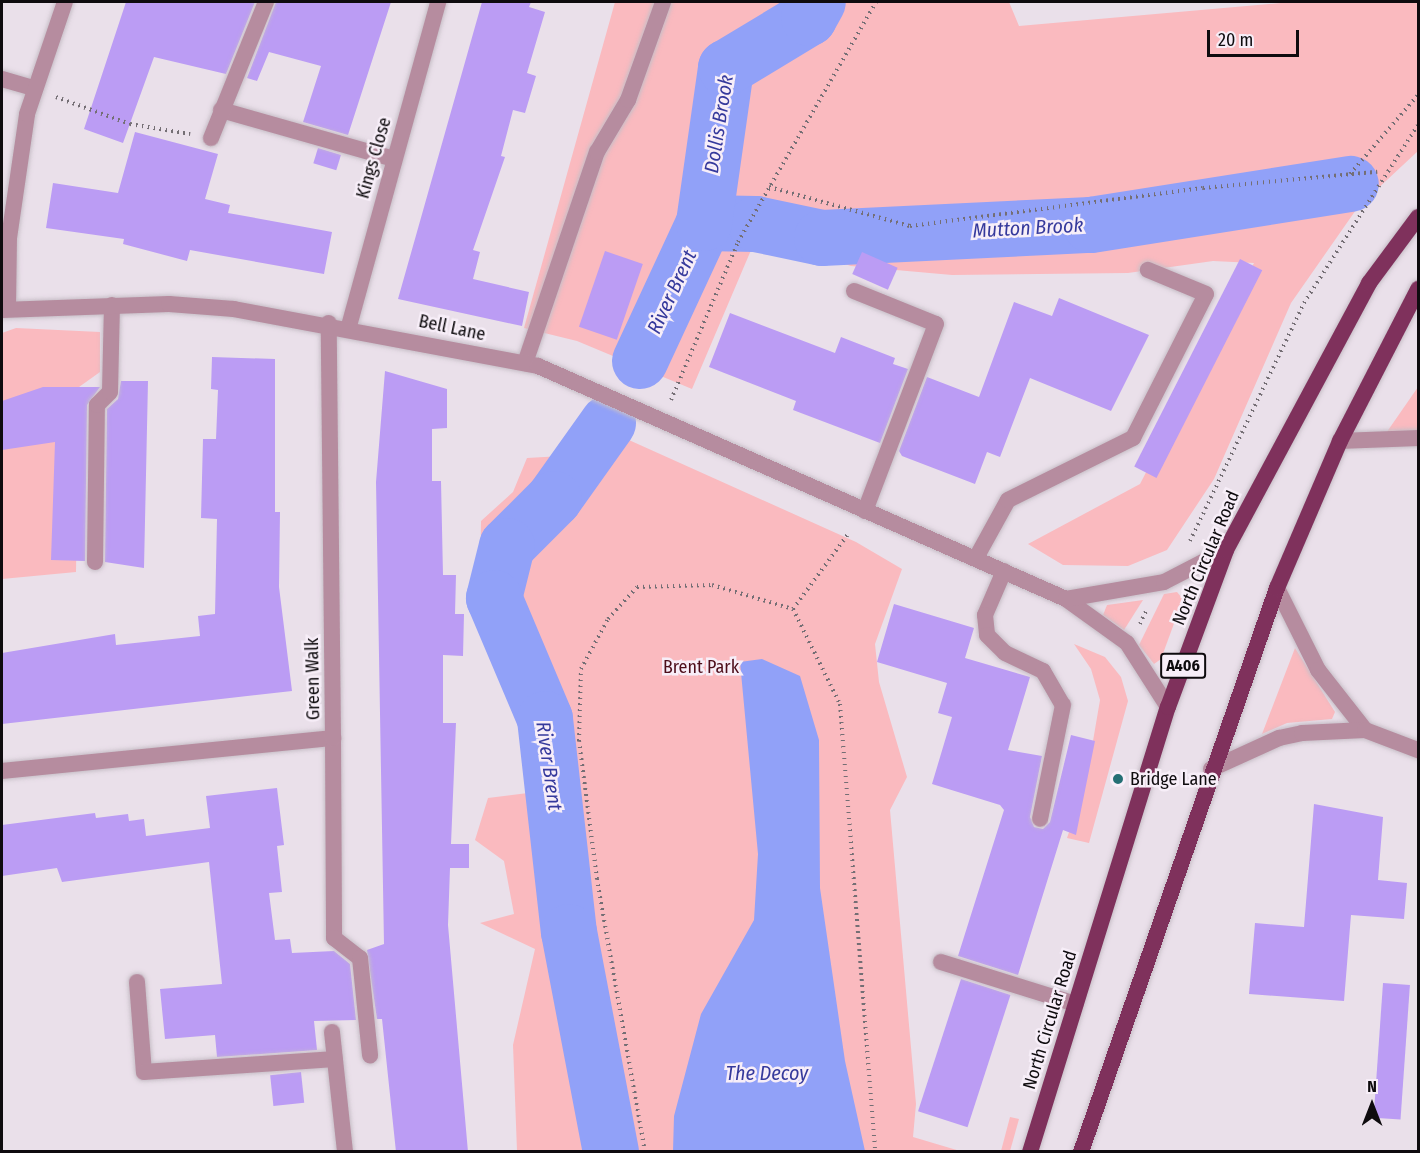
<!DOCTYPE html>
<html>
<head>
<meta charset="utf-8">
<style>
  body { margin:0 }
  #map { position:relative; width:1420px; height:1153px; overflow:hidden; background:#eae0ea; font-family:"Fira Sans Condensed",sans-serif }
  div>[style] { position:absolute }
  .green>* { inset:0; background:#fababf }
  .water>* { inset:0; background:#91a1f8 }
  .river>* { height:56px; margin:-28px; padding:0 28px; transform-origin:28px; border-radius:28px; background:#91a1f8 }
  .building>* { inset:0; background:#bb9cf4; transform-origin:0 0 }
  .path>* { height:4px; margin-top:-2px; transform-origin:0; background:repeating-linear-gradient(90deg,#746e74 0 1.5px,transparent 0 6px) }
  .roads { filter:drop-shadow(0 0 2px #c7bec7) drop-shadow(0 0 2px #c7bec7) }
  .service>* { height:16px; margin:-8px; padding:0 8px; transform-origin:8px; border-radius:8px; background:#b68c9f }
  .minor>* { height:16px; margin:-8px; padding:0 8px; transform-origin:8px; border-radius:8px; background:#b68c9f }
  .tertiary>* { height:16px; margin:-8px; padding:0 8px; transform-origin:8px; border-radius:8px; background:#b68c9f }
  .trunk>* { height:16px; margin:-8px; padding:0 8px; transform-origin:8px; border-radius:8px; background:#7f315c }
  .dots>* { width:16px; height:16px; translate:-50% -50%; box-sizing:border-box; border:3px solid #f7eef8; border-radius:50% }
  span { translate:-50% -50%; white-space:nowrap; text-align:center; line-height:1.15; -webkit-text-stroke:5px #f7eef8; paint-order:stroke }
  .shield-label span { padding:2px 4px; background:#f7eef8; border:2px solid; border-radius:4px; -webkit-text-stroke-width:0 }
  .shield-label { font-size:16px; color:#0e0b0e; font-weight:700 }
  .street-label { font-size:18px; color:#0e0b0e }
  .park-label { font-size:18px; color:#4d0d1a }
  .poi-label { font-size:18px; color:#0e0b0e }
  .left { translate:0 -50%; text-align:left }
  .water-label { font-size:20px; color:#35399c; font-style:italic }
  .frame { position:absolute; inset:0; border:3px solid #0e0b0e; pointer-events:none }
  .north { position:absolute; left:1342px; top:1075px; width:60px; height:60px; -webkit-text-stroke:4px #f7eef8; paint-order:stroke; rotate:0deg; font-size:16px; font-weight:700; line-height:24px; text-align:center; color:#0e0b0e }
  .north::after { content:''; display:block; margin:auto; width:21px; height:27px; background:#0e0b0e; clip-path:polygon(50% 0,100% 100%,50% 72%,0 100%) }
  .scale { position:absolute; left:1207px; top:30px; width:92px; height:27px; box-sizing:border-box; border:3px solid #0e0b0e; border-top:0; padding-left:8px; font-size:18px; line-height:21px; white-space:nowrap; color:#0e0b0e; -webkit-text-stroke:4px #f7eef8; paint-order:stroke }
</style>
</head>
<body>
<div id="map">
  <div class="green">
    <i style="clip-path:polygon(615px 2px,1009px 2px,1019px 26px,1292px 2px,1418px 2px,1418px 151px,1358px 207px,1291px 303px,1214px 479px,1167px 550px,1128px 566px,1063px 565px,1028px 544px,1140px 484px,1254px 263px,1213px 261px,1128px 273px,952px 275px,851px 266px,757px 236px,692px 389px,577px 341px,524px 328px)"></i>
    <i style="clip-path:polygon(16px 328px,100px 332px,100px 372px,79px 387px,76px 572px,2px 579px,2px 333px)"></i>
    <i style="clip-path:polygon(1418px 387px,1418px 438px,1382px 439px)"></i>
    <i style="clip-path:polygon(580px 418px,856px 542px,902px 569px,875px 644px,879px 682px,907px 777px,890px 810px,916px 1104px,913px 1137px,960px 1151px,517px 1151px,513px 1045px,535px 949px,480px 923px,514px 914px,504px 861px,475px 840px,488px 798px,536px 792px,538px 731px,480px 593px,481px 521px,513px 492px,527px 458px,562px 456px)"></i>
    <i style="clip-path:polygon(1164px 594px,1177px 592px,1183px 599px,1161px 659px,1154px 664px,1139px 645px)"></i>
    <i style="clip-path:polygon(1143px 600px,1124px 630px,1103px 615px,1107px 605px)"></i>
    <i style="clip-path:polygon(1074px 644px,1105px 657px,1121px 677px,1128px 701px,1089px 843px,1067px 838px,1086px 782px,1100px 700px,1091px 669px)"></i>
    <i style="clip-path:polygon(1295px 648px,1335px 712px,1332px 719px,1287px 723px,1262px 734px)"></i>
    <i style="clip-path:polygon(1010px 1117px,1019px 1119px,1014px 1137px,1010px 1151px,1001px 1151px)"></i>
  </div>
  <div class="water">
    <i style="clip-path:polygon(762px 659px,800px 676px,819px 740px,820px 888px,845px 1061px,865px 1151px,673px 1151px,674px 1116px,701px 1014px,754px 920px,758px 854px,740px 662px)"></i>
  </div>
  <div class="river">
    <i style="left:704px;top:223px;width:52px;rotate:1.1deg"></i>
    <i style="left:756px;top:224px;width:67px;rotate:12deg"></i>
    <i style="left:822px;top:238px;width:269px;rotate:-2.8deg"></i>
    <i style="left:1091px;top:225px;width:263px;rotate:-9deg"></i>
    <i style="left:640px;top:361px;width:152px;rotate:-65.1deg"></i>
    <i style="left:704px;top:223px;width:157px;rotate:-81.9deg"></i>
    <i style="left:726px;top:68px;width:97px;rotate:-31.1deg"></i>
    <i style="left:809px;top:18px;width:18px;rotate:-61deg"></i>
    <i style="left:608px;top:423px;width:93px;rotate:125.4deg"></i>
    <i style="left:554px;top:499px;width:66px;rotate:135deg"></i>
    <i style="left:507px;top:546px;width:54px;rotate:104deg"></i>
    <i style="left:494px;top:598px;width:131px;rotate:67.1deg"></i>
    <i style="left:545px;top:719px;width:214px;rotate:83.6deg"></i>
    <i style="left:569px;top:932px;width:224px;rotate:79.2deg"></i>
  </div>
  <div class="building">
    <i style="clip-path:polygon(126px 2px,255px 2px,226px 74px,154px 57px,123px 143px,84px 129px)"></i>
    <i style="clip-path:polygon(276px 2px,391px 2px,348px 135px,303px 122px,321px 66px,269px 52px,257px 81px,247px 78px)"></i>
    <i style="clip-path:polygon(482px 2px,531px 2px,529px 7px,545px 12px,527px 73px,536px 76px,525px 113px,513px 110px,501px 156px,505px 157px,473px 250px,480px 252px,473px 279px,529px 292px,522px 326px,398px 299px)"></i>
    <i style="clip-path:polygon(135px 132px,218px 154px,205px 199px,230px 205px,228px 213px,332px 232px,324px 274px,190px 250px,187px 261px,123px 244px,124px 239px,46px 228px,53px 183px,118px 193px)"></i>
    <i style="left:318px;top:148px;width:24px;height:16px;rotate:17deg"></i>
    <i style="left:605px;top:251px;width:40px;height:80px;rotate:19deg"></i>
    <i style="left:862px;top:252px;width:39px;height:24px;rotate:24deg"></i>
    <i style="left:1240px;top:259px;width:25px;height:233px;rotate:27deg"></i>
    <i style="clip-path:polygon(1059px 298px,1149px 335px,1111px 411px,1030px 378px,1000px 457px,987px 452px,975px 484px,902px 456px,899px 451px,927px 377px,979px 397px,1014px 302px,1052px 316px)"></i>
    <i style="clip-path:polygon(730px 313px,835px 353px,841px 337px,895px 358px,893px 364px,908px 369px,880px 443px,793px 410px,796px 401px,709px 367px)"></i>
    <i style="clip-path:polygon(212px 357px,275px 359px,275px 512px,280px 512px,279px 587px,292px 691px,2px 724px,2px 653px,115px 634px,116px 645px,200px 636px,198px 616px,215px 614px,217px 519px,201px 518px,203px 439px,216px 439px,218px 390px,211px 389px)"></i>
    <i style="clip-path:polygon(385px 371px,447px 389px,447px 428px,432px 429px,432px 481px,441px 481px,443px 575px,456px 575px,455px 614px,464px 614px,463px 656px,443px 655px,443px 723px,456px 723px,451px 844px,469px 844px,469px 868px,450px 868px,448px 925px,468px 1152px,396px 1152px,382px 1019px,377px 1019px,367px 950px,384px 944px,376px 482px)"></i>
    <i style="clip-path:polygon(121px 381px,148px 381px,144px 568px,105px 562px,107px 409px,118px 399px)"></i>
    <i style="clip-path:polygon(43px 387px,100px 387px,87px 405px,85px 561px,51px 560px,55px 442px,2px 450px,2px 401px)"></i>
    <i style="clip-path:polygon(894px 604px,974px 628px,965px 658px,1030px 677px,1008px 750px,1042px 756px,1030px 817px,1034px 827px,1043px 829px,1050px 822px,1071px 735px,1095px 741px,1076px 835px,1063px 830px,1018px 975px,958px 956px,1004px 810px,1000px 805px,932px 784px,952px 717px,938px 713px,947px 683px,877px 662px)"></i>
    <i style="clip-path:polygon(277px 788px,284px 845px,277px 846px,282px 892px,269px 893px,275px 940px,290px 939px,292px 953px,334px 951px,350px 964px,356px 1020px,314px 1021px,317px 1050px,217px 1057px,215px 1035px,165px 1039px,160px 989px,222px 984px,209px 862px,62px 882px,57px 868px,2px 876px,2px 825px,95px 813px,96px 818px,128px 814px,129px 821px,144px 819px,146px 836px,210px 828px,206px 796px)"></i>
    <i style="clip-path:polygon(1314px 804px,1383px 817px,1378px 880px,1407px 883px,1404px 919px,1351px 915px,1344px 1001px,1249px 994px,1255px 923px,1304px 927px)"></i>
    <i style="left:961px;top:979px;width:52px;height:139px;rotate:18deg"></i>
    <i style="left:1383px;top:983px;width:27px;height:135px;rotate:4deg"></i>
    <i style="left:301px;top:1072px;width:31px;height:31px;rotate:84deg"></i>
  </div>
  <div class="path">
    <i style="left:56px;top:97px;width:79px;rotate:20deg"></i>
    <i style="left:130px;top:124px;width:61px;rotate:9.5deg"></i>
    <i style="left:1350px;top:174px;width:104px;rotate:-49.3deg"></i>
    <i style="left:769px;top:187px;width:146px;rotate:15.5deg"></i>
    <i style="left:910px;top:226px;width:295px;rotate:-7.4deg"></i>
    <i style="left:1203px;top:188px;width:175px;rotate:-5.3deg"></i>
    <i style="left:671px;top:400px;width:172px;rotate:-67deg"></i>
    <i style="left:738px;top:242px;width:277px;rotate:-60.1deg"></i>
    <i style="left:1190px;top:541px;width:264px;rotate:-64.4deg"></i>
    <i style="left:1304px;top:303px;width:211px;rotate:-57.4deg"></i>
    <i style="left:793px;top:609px;width:93px;rotate:-53.7deg"></i>
    <i style="left:1140px;top:624px;width:17px;rotate:-65deg"></i>
    <i style="left:645px;top:1152px;width:277px;rotate:-100deg"></i>
    <i style="left:597px;top:879px;width:139px;rotate:-97.4deg"></i>
    <i style="left:579px;top:741px;width:72px;rotate:-88.4deg"></i>
    <i style="left:581px;top:669px;width:57px;rotate:-61.6deg"></i>
    <i style="left:608px;top:619px;width:43px;rotate:-47.8deg"></i>
    <i style="left:637px;top:587px;width:75px;rotate:-1.5deg"></i>
    <i style="left:712px;top:585px;width:84px;rotate:16.5deg"></i>
    <i style="left:793px;top:609px;width:106px;rotate:63.7deg"></i>
    <i style="left:840px;top:704px;width:449px;rotate:85.5deg"></i>
  </div>
  <div class="roads">
    <div class="service">
      <i style="left:2px;top:79px;width:32px;rotate:16deg"></i>
      <i style="left:221px;top:110px;width:180px;rotate:15.8deg"></i>
      <i style="left:211px;top:138px;width:147px;rotate:-68deg"></i>
      <i style="left:854px;top:291px;width:88px;rotate:21.9deg"></i>
      <i style="left:936px;top:324px;width:200px;rotate:110.8deg"></i>
      <i style="left:525px;top:363px;width:223px;rotate:-71.2deg"></i>
      <i style="left:597px;top:152px;width:61px;rotate:-59.2deg"></i>
      <i style="left:628px;top:100px;width:104px;rotate:-70.3deg"></i>
      <i style="left:976px;top:558px;width:66px;rotate:-61.1deg"></i>
      <i style="left:1008px;top:500px;width:140px;rotate:-26.4deg"></i>
      <i style="left:1133px;top:438px;width:161px;rotate:-63.1deg"></i>
      <i style="left:1206px;top:294px;width:63px;rotate:-157.5deg"></i>
      <i style="left:95px;top:562px;width:157px;rotate:-89.3deg"></i>
      <i style="left:97px;top:405px;width:18px;rotate:-45deg"></i>
      <i style="left:110px;top:392px;width:87px;rotate:-88.7deg"></i>
      <i style="left:1004px;top:571px;width:48px;rotate:113.4deg"></i>
      <i style="left:985px;top:615px;width:20px;rotate:84deg"></i>
      <i style="left:987px;top:635px;width:25px;rotate:45deg"></i>
      <i style="left:1005px;top:653px;width:42px;rotate:25.3deg"></i>
      <i style="left:1043px;top:671px;width:39px;rotate:60deg"></i>
      <i style="left:1063px;top:705px;width:116px;rotate:101.4deg"></i>
      <i style="left:333px;top:738px;width:200px;rotate:89.7deg"></i>
      <i style="left:334px;top:938px;width:33px;rotate:38deg"></i>
      <i style="left:360px;top:958px;width:98px;rotate:84.1deg"></i>
      <i style="left:941px;top:962px;width:141px;rotate:17.3deg"></i>
      <i style="left:137px;top:982px;width:90px;rotate:85.6deg"></i>
      <i style="left:144px;top:1072px;width:191px;rotate:-3.9deg"></i>
    </div>
    <div class="minor">
      <i style="left:8px;top:308px;width:70px;rotate:-89.2deg"></i>
      <i style="left:9px;top:238px;width:125px;rotate:-81.7deg"></i>
      <i style="left:27px;top:114px;width:118px;rotate:-71.3deg"></i>
      <i style="left:349px;top:326px;width:336px;rotate:-74.6deg"></i>
      <i style="left:1340px;top:441px;width:78px;rotate:-2.2deg"></i>
      <i style="left:2px;top:771px;width:333px;rotate:-5.7deg"></i>
      <i style="left:333px;top:738px;width:415px;rotate:-90.6deg"></i>
      <i style="left:332px;top:1032px;width:121px;rotate:83.8deg"></i>
    </div>
    <div class="tertiary">
      <i style="left:2px;top:310px;width:167px;rotate:-2.1deg"></i>
      <i style="left:169px;top:304px;width:65px;rotate:4.4deg"></i>
      <i style="left:234px;top:309px;width:309px;rotate:10.6deg"></i>
      <i style="left:538px;top:366px;width:577px;rotate:23.81deg"></i>
      <i style="left:1066px;top:599px;width:75px;rotate:35.8deg"></i>
      <i style="left:1127px;top:643px;width:76px;rotate:57.4deg"></i>
      <i style="left:1277px;top:588px;width:92px;rotate:63.4deg"></i>
      <i style="left:1318px;top:670px;width:76px;rotate:51.9deg"></i>
      <i style="left:1066px;top:599px;width:99px;rotate:-9.8deg"></i>
      <i style="left:1164px;top:582px;width:70px;rotate:-27.3deg"></i>
      <i style="left:1211px;top:769px;width:75px;rotate:-24.5deg"></i>
      <i style="left:1279px;top:738px;width:24px;rotate:-12deg"></i>
      <i style="left:1302px;top:733px;width:63px;rotate:-2.7deg"></i>
      <i style="left:1365px;top:730px;width:57px;rotate:20.7deg"></i>
    </div>
    <div class="trunk">
      <i style="left:1030px;top:1152px;width:466px;rotate:-72.8deg"></i>
      <i style="left:1168px;top:707px;width:167px;rotate:-69.7deg"></i>
      <i style="left:1226px;top:550px;width:303px;rotate:-61.8deg"></i>
      <i style="left:1369px;top:283px;width:82px;rotate:-53.4deg"></i>
      <i style="left:1081px;top:1152px;width:597px;rotate:-70.84deg"></i>
      <i style="left:1277px;top:588px;width:160px;rotate:-66.8deg"></i>
      <i style="left:1340px;top:441px;width:171px;rotate:-62.8deg"></i>
    </div>
  </div>
  <div class="dots">
    <i style="left:1118px;top:779px;background:#246f74"></i>
  </div>
  <div class="shield-label">
    <span style="left:1183px;top:666px">A406</span>
  </div>
  <div class="street-label">
    <span style="left:374px;top:158px;rotate:-74deg">Kings Close</span>
    <span style="left:452px;top:328px;rotate:12deg">Bell Lane</span>
    <span style="left:1206px;top:558px;rotate:-67deg">North Circular Road</span>
    <span style="left:313px;top:679px;rotate:-91deg">Green Walk</span>
    <span style="left:1050px;top:1020px;rotate:-73deg">North Circular Road</span>
  </div>
  <div class="park-label">
    <span style="left:701px;top:667px">Brent Park</span>
  </div>
  <div class="poi-label">
    <span class="left" style="left:1130px;top:779px">Bridge Lane</span>
  </div>
  <div class="water-label">
    <span style="left:719px;top:124px;rotate:-81deg">Dollis Brook</span>
    <span style="left:1028px;top:228px;rotate:-3deg">Mutton Brook</span>
    <span style="left:672px;top:292px;rotate:-65deg">River Brent</span>
    <span style="left:549px;top:766px;rotate:82deg">River Brent</span>
    <span style="left:767px;top:1073px">The Decoy</span>
  </div>
  <div class="frame"></div>
  <div class="north">N</div>
  <div class="scale">20 m</div>
</div>
</body>
</html>
